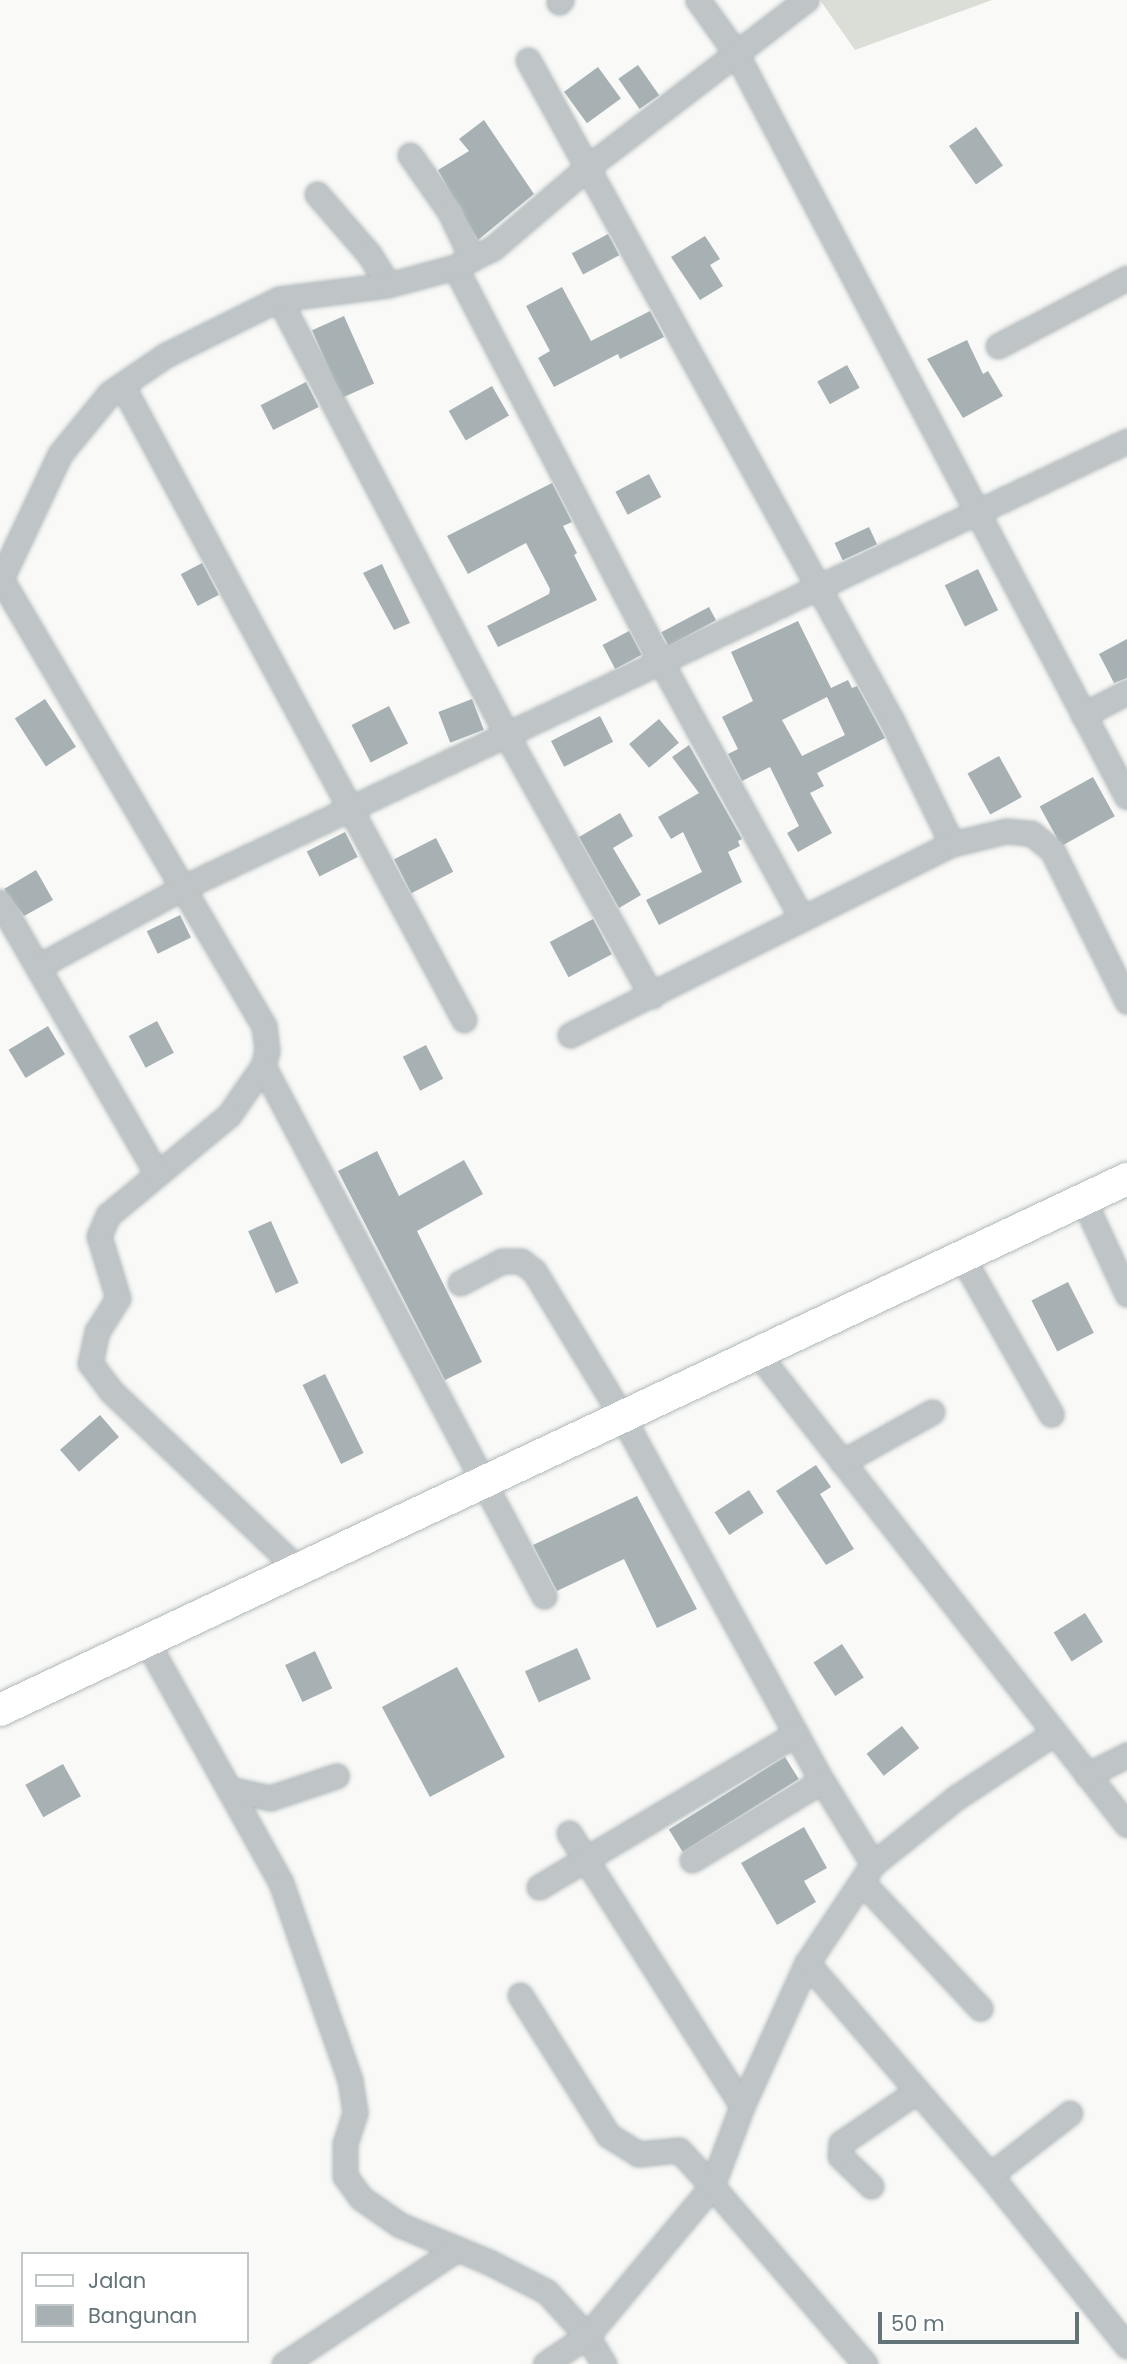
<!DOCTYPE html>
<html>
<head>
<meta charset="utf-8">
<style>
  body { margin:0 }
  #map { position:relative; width:1127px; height:2364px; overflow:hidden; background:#f9f9f7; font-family:Poppins,sans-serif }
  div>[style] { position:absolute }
  .green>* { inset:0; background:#dbded7 }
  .building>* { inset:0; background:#a7b1b4; transform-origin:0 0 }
  .roads { filter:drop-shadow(0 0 2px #b1b9bb) drop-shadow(0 0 2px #b1b9bb) }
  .street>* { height:23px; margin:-11.5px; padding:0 11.5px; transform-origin:11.5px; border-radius:11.5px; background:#bfc4c6 }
  .secondary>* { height:32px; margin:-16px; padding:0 16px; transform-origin:16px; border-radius:16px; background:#fff }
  span { translate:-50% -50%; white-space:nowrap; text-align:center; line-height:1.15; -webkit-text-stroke:7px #fff; paint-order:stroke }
  .legend { position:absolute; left:21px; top:2252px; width:228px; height:91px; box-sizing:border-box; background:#fff; border:2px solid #c1c7c9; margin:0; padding:9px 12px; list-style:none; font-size:21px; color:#637479 }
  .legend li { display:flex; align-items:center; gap:14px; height:35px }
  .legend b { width:35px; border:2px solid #c1c7c9 }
  .scale { position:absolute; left:878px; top:2312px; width:201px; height:32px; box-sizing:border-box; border:4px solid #637479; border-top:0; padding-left:9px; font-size:21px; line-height:24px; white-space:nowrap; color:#637479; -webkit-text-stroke:5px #fff; paint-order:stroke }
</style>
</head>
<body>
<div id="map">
  <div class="green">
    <i style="clip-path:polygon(820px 0,992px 0,855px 50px)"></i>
  </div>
  <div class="building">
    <i style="left:638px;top:65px;width:37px;height:24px;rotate:55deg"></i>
    <i style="left:598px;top:67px;width:39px;height:42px;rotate:54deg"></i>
    <i style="clip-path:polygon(484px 120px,534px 194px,478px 240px,438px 170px,469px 151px,459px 139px)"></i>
    <i style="left:976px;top:127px;width:47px;height:33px;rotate:55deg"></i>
    <i style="left:608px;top:234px;width:24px;height:41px;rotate:62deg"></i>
    <i style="clip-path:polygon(705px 236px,720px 259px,710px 265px,723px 286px,700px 300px,671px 257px)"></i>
    <i style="clip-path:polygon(562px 287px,591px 341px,650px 311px,664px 337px,620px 359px,618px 354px,554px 387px,538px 358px,550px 351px,526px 306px)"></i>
    <i style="left:344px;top:316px;width:74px;height:35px;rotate:66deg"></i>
    <i style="clip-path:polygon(967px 340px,983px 374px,988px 371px,1003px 396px,963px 418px,927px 359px)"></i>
    <i style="left:847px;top:365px;width:26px;height:34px;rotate:61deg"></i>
    <i style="left:306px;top:382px;width:28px;height:51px;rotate:63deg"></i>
    <i style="left:492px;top:386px;width:34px;height:50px;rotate:60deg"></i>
    <i style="left:649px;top:474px;width:26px;height:38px;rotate:62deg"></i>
    <i style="clip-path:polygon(552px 483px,572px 522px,563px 526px,577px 553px,574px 555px,597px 600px,498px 647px,487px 626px,549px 594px,550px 589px,526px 543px,468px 574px,447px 536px)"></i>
    <i style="left:869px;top:527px;width:19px;height:38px;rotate:65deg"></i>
    <i style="left:202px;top:563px;width:36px;height:24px;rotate:62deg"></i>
    <i style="clip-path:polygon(382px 564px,410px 623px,394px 630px,363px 573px)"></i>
    <i style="left:978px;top:569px;width:46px;height:37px;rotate:64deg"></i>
    <i style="left:709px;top:607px;width:15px;height:54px;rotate:62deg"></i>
    <i style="clip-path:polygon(evenodd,798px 621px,831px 688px,848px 680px,852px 688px,857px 686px,885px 738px,817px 773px,824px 786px,810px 793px,832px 833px,798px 852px,787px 833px,799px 826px,770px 767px,742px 781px,728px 754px,738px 749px,722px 717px,753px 701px,731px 652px,798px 621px,827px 697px,845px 735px,802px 756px,782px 720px,827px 697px)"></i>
    <i style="left:629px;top:631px;width:27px;height:30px;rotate:62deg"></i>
    <i style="clip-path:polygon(1127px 639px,1127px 678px,1114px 683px,1099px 654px)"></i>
    <i style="left:45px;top:699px;width:57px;height:36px;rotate:57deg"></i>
    <i style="left:472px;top:699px;width:33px;height:36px;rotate:69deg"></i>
    <i style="left:389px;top:706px;width:42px;height:42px;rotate:63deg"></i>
    <i style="left:600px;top:716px;width:29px;height:55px;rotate:63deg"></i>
    <i style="left:659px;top:719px;width:31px;height:39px;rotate:50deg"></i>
    <i style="clip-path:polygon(689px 745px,742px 839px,738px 841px,740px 846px,728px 852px,742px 882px,659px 925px,646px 900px,702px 872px,683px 832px,671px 839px,658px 817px,699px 793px,672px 757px)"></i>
    <i style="left:999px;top:756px;width:47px;height:36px;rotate:61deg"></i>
    <i style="left:1093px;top:777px;width:45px;height:61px;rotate:61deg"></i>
    <i style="clip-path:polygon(620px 813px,633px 836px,613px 848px,641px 895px,619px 908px,579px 837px)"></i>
    <i style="left:345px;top:832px;width:28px;height:43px;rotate:63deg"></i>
    <i style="left:436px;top:838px;width:38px;height:47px;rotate:63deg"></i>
    <i style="clip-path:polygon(36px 870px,53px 900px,24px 916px,4px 889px)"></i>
    <i style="left:180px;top:915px;width:25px;height:37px;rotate:64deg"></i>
    <i style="left:593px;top:919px;width:40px;height:49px;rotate:62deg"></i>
    <i style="left:157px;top:1021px;width:36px;height:32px;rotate:62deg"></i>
    <i style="left:48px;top:1026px;width:33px;height:46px;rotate:59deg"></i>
    <i style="left:426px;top:1045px;width:38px;height:26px;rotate:63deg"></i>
    <i style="clip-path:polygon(377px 1151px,399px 1196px,464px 1160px,483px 1194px,417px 1231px,482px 1362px,445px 1380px,338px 1171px)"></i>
    <i style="left:271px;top:1221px;width:68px;height:25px;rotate:66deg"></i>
    <i style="left:1068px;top:1282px;width:57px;height:41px;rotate:63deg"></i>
    <i style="left:325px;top:1374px;width:88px;height:25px;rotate:64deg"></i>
    <i style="left:100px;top:1415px;width:29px;height:53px;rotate:49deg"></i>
    <i style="clip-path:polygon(816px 1465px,831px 1487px,820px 1494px,854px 1549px,826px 1565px,776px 1491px)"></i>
    <i style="left:749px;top:1490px;width:27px;height:41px;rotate:57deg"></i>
    <i style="clip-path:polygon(637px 1496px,697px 1609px,657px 1628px,624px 1559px,557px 1591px,533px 1545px)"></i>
    <i style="left:1085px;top:1613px;width:34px;height:37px;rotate:58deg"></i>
    <i style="left:842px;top:1644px;width:40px;height:34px;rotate:57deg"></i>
    <i style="left:577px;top:1648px;width:34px;height:57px;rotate:66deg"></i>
    <i style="left:315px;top:1651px;width:41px;height:33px;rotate:65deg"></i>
    <i style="left:457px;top:1667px;width:102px;height:85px;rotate:62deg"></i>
    <i style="left:902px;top:1726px;width:28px;height:45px;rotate:52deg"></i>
    <i style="left:785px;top:1757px;width:26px;height:137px;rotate:58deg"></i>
    <i style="left:63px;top:1764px;width:37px;height:43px;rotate:61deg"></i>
    <i style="clip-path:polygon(804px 1827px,827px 1868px,804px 1881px,816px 1902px,777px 1925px,741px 1863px)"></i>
  </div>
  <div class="roads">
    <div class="street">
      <i style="left:698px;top:0;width:65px;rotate:54.4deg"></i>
      <i style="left:736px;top:53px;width:840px;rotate:62.28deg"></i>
      <i style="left:559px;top:2px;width:3px;rotate:-45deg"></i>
      <i style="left:528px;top:60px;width:755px;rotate:61.16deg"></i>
      <i style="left:892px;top:721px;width:137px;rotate:64deg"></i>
      <i style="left:410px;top:155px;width:70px;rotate:54.9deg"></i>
      <i style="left:450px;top:212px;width:52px;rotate:64.9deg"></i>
      <i style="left:317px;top:194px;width:79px;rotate:49.1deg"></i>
      <i style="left:369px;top:254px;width:36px;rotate:58deg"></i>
      <i style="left:455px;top:267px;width:445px;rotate:62.5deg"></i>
      <i style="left:661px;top:662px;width:293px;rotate:61.2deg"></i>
      <i style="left:279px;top:299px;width:491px;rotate:62.4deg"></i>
      <i style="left:506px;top:734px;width:300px;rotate:60.9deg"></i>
      <i style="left:998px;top:346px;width:146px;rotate:-27.8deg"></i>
      <i style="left:122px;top:385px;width:721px;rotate:61.69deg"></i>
      <i style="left:1px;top:579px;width:519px;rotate:59.53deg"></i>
      <i style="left:264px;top:1026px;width:25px;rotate:83deg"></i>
      <i style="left:267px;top:1051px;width:16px;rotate:105deg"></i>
      <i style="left:263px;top:1066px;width:60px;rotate:124.8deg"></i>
      <i style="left:229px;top:1115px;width:157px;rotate:140.4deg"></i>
      <i style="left:108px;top:1215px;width:23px;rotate:113deg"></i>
      <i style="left:99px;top:1236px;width:65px;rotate:73deg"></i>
      <i style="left:118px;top:1298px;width:39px;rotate:122deg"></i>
      <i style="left:97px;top:1331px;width:33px;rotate:102deg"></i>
      <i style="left:90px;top:1363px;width:35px;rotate:53deg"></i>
      <i style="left:111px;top:1391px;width:261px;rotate:43.6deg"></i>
      <i style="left:0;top:581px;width:140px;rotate:-64.7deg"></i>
      <i style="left:60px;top:454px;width:79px;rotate:-50.7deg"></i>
      <i style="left:110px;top:393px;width:68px;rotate:-34.2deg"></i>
      <i style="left:166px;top:355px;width:126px;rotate:-26.4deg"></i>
      <i style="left:279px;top:299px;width:110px;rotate:-7.3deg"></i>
      <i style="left:388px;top:285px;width:69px;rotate:-15deg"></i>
      <i style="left:455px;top:267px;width:42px;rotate:-26.6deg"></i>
      <i style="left:493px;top:248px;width:125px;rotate:-40.5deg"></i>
      <i style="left:588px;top:167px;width:275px;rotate:-37.5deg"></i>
      <i style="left:1083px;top:715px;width:50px;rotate:-27.6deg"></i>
      <i style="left:0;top:902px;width:314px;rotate:60deg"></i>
      <i style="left:39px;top:966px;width:163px;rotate:-28.6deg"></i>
      <i style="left:182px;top:888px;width:1045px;rotate:-25.31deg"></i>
      <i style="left:570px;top:1035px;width:427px;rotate:-26.6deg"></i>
      <i style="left:952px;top:844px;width:56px;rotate:-13.5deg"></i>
      <i style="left:1006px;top:831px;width:25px;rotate:5deg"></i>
      <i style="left:1031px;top:833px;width:27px;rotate:39deg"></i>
      <i style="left:1052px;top:850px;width:169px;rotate:63.6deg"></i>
      <i style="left:263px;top:1066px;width:600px;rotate:62.07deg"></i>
      <i style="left:1083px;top:1199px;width:105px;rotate:65.1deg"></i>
      <i style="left:961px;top:1255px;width:183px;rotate:60.5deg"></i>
      <i style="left:460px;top:1283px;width:47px;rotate:-27.6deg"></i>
      <i style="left:502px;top:1261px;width:19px"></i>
      <i style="left:521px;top:1261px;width:16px;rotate:38deg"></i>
      <i style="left:534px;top:1271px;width:172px;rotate:58.8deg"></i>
      <i style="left:623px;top:1418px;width:414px;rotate:61.3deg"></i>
      <i style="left:822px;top:1781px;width:97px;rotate:58.4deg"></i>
      <i style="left:758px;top:1354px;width:598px;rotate:51.92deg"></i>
      <i style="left:842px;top:1462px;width:103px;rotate:-29.1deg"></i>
      <i style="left:147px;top:1642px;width:276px;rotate:60.9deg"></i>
      <i style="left:281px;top:1883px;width:209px;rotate:70.7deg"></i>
      <i style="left:350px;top:2080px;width:33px;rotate:81deg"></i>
      <i style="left:355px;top:2113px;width:33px;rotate:108deg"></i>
      <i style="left:345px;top:2144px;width:32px;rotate:90deg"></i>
      <i style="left:345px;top:2176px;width:27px;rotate:54deg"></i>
      <i style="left:361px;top:2198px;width:47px;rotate:34.7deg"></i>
      <i style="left:400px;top:2225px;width:96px;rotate:22.6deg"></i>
      <i style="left:489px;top:2262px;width:65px;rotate:27.3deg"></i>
      <i style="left:547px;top:2292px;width:59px;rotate:47.7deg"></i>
      <i style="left:587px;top:2336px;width:33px;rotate:59deg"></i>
      <i style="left:1087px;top:1775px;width:45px;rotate:-26.6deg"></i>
      <i style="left:229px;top:1789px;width:42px;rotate:12.4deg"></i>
      <i style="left:270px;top:1798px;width:70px;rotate:-18.4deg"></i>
      <i style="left:569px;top:1833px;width:323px;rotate:57.6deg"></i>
      <i style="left:692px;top:1860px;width:152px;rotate:-31.3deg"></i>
      <i style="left:862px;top:1882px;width:173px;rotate:46.9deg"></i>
      <i style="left:539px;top:1887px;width:299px;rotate:-30.8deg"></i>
      <i style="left:807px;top:1963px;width:280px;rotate:49.2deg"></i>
      <i style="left:990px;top:2175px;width:219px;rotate:51.3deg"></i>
      <i style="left:520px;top:1995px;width:165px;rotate:57.8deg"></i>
      <i style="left:608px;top:2135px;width:36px;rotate:32deg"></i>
      <i style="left:638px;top:2154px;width:41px;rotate:-5.6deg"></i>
      <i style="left:679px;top:2150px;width:49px;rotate:47.5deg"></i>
      <i style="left:712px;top:2186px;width:195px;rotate:129.8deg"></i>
      <i style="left:587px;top:2336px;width:50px;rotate:146.3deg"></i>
      <i style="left:990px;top:2175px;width:101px;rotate:-37.8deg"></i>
      <i style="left:871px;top:2186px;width:43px;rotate:-135.9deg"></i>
      <i style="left:840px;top:2156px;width:13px;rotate:-86deg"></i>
      <i style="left:841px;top:2143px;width:91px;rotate:-34.2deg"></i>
      <i style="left:284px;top:2364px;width:208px;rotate:-33.6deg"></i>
      <i style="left:865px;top:2364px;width:235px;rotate:-130.7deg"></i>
      <i style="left:712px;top:2186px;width:85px;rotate:-69.4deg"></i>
      <i style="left:742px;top:2106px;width:157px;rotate:-65.6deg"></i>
      <i style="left:807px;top:1963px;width:119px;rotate:-56.3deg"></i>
      <i style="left:873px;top:1864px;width:107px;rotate:-38.6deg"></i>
      <i style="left:957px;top:1797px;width:116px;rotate:-33.4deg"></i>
    </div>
    <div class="secondary">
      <i style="left:0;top:1710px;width:1246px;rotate:-25.23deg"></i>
    </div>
  </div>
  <ul class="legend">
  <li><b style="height:9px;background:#fff"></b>Jalan</li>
  <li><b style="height:19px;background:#a7b1b4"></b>Bangunan</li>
  </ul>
  <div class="scale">50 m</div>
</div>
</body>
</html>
